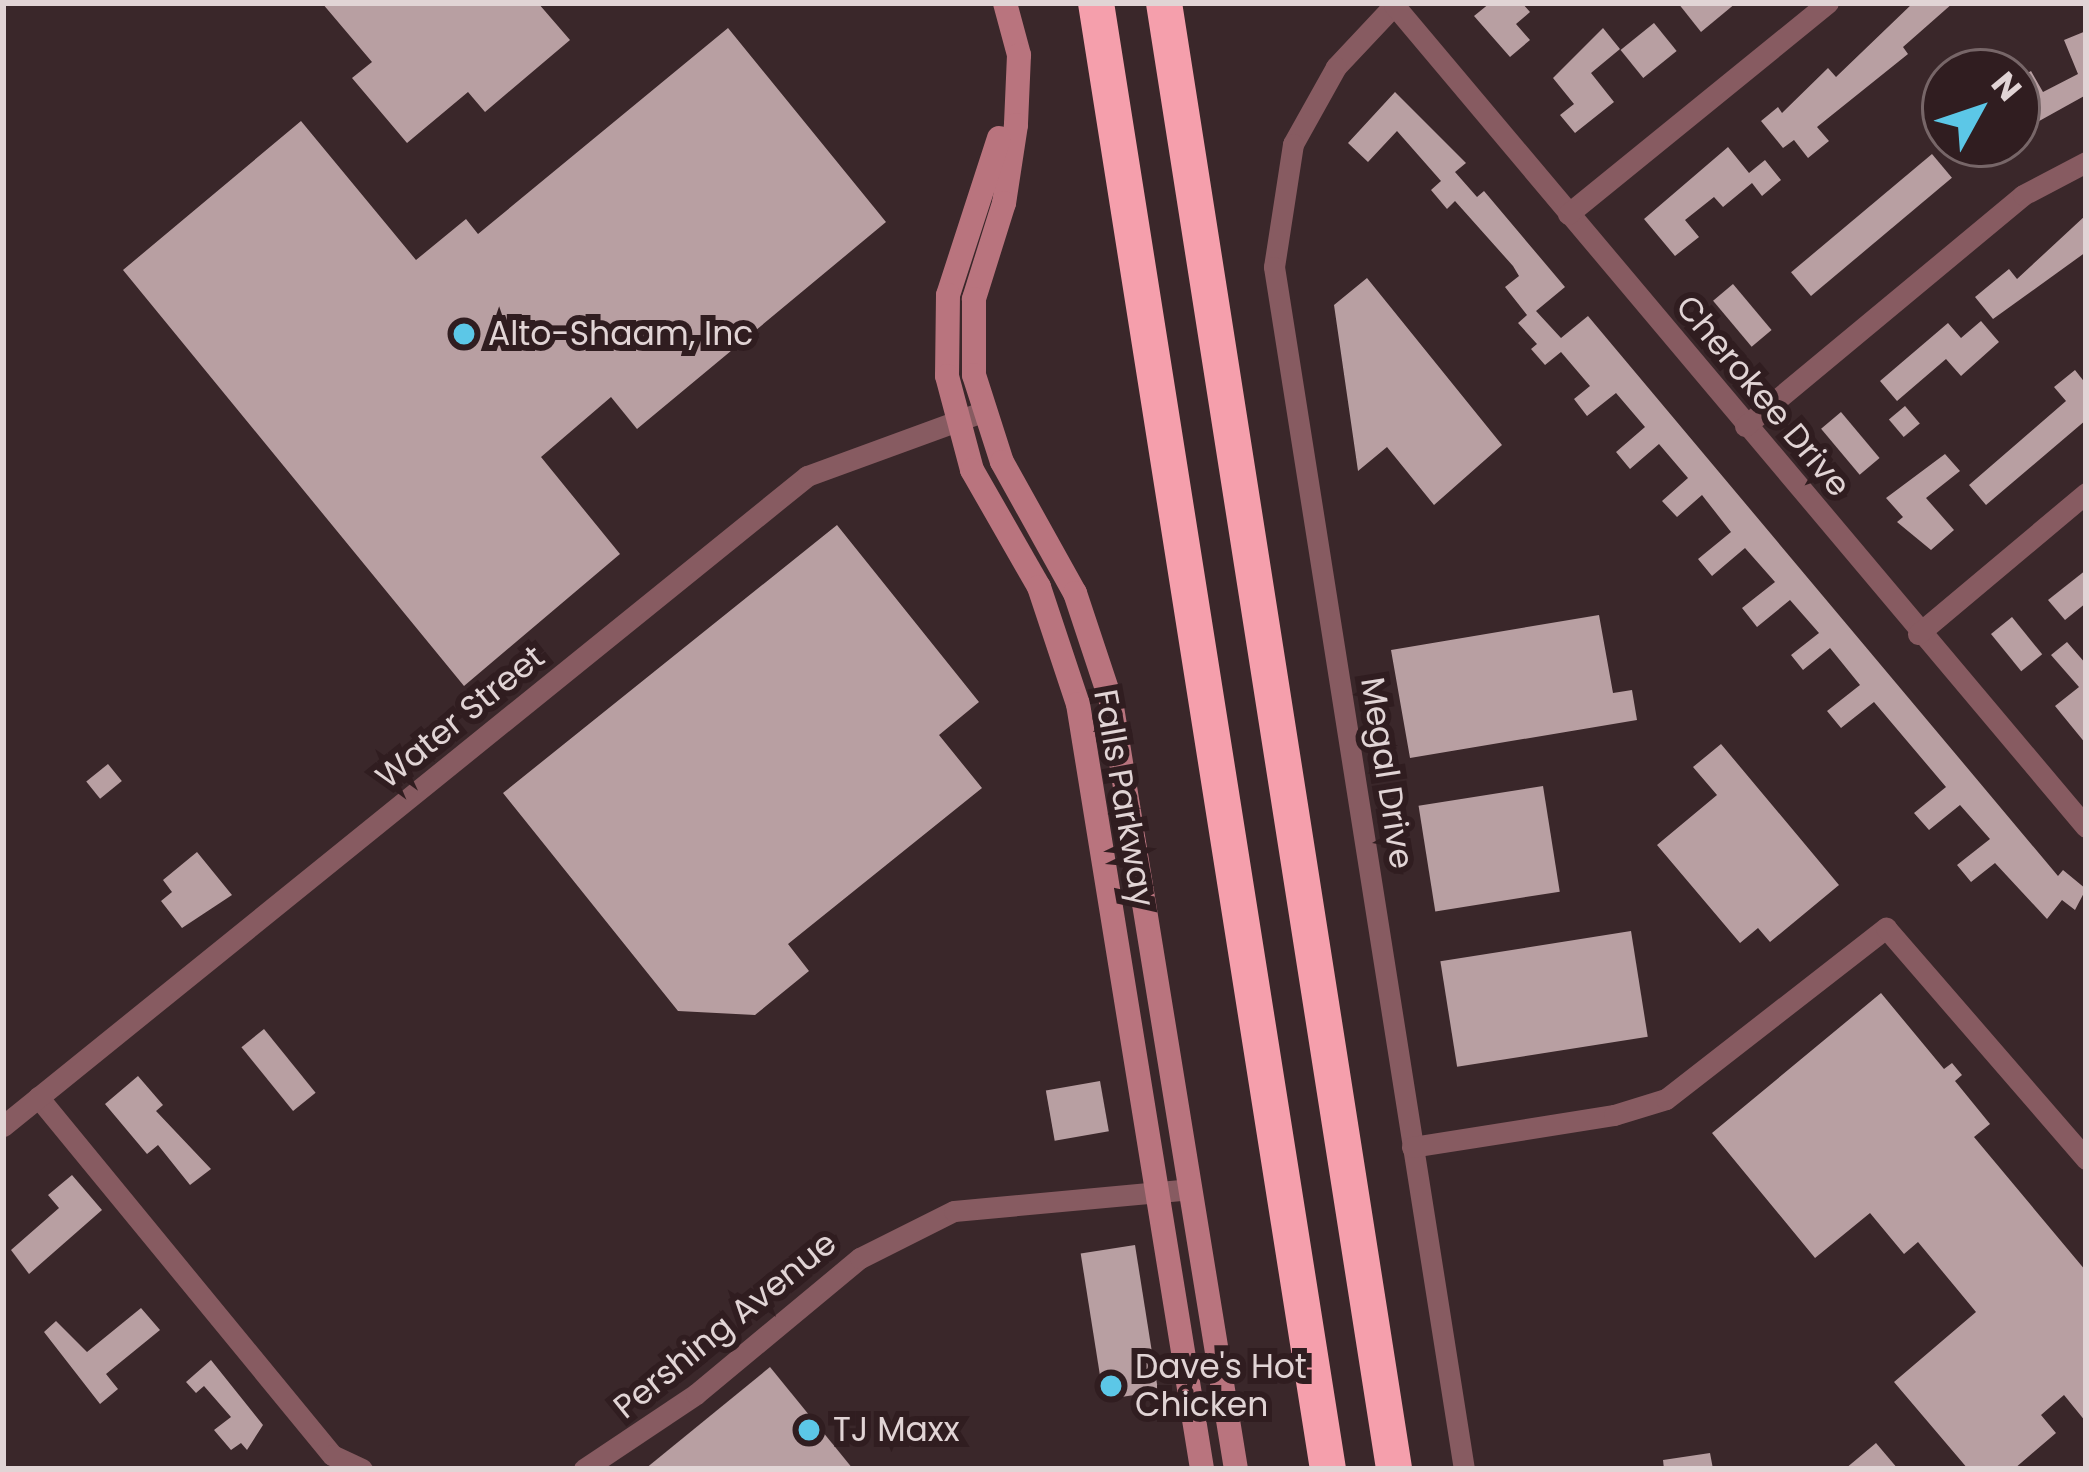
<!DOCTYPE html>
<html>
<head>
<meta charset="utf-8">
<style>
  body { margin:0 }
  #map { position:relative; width:2089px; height:1472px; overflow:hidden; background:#3a272a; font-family:Poppins,sans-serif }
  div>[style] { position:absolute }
  .building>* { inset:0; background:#b89fa2; transform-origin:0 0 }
  .street>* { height:21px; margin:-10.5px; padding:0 10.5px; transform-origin:10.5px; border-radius:10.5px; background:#875b61 }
  .secondary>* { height:24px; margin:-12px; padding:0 12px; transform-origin:12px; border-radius:12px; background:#b9747e }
  .highway>* { height:36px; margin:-18px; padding:0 18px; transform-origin:18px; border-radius:18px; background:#f59fac }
  .dots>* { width:33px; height:33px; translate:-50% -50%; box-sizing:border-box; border:6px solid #301d20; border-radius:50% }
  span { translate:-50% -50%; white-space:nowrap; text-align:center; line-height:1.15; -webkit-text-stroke:12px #301d20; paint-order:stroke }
  .poi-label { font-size:33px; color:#e1d4d5 }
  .left { translate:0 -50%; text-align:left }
  .street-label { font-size:33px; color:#e1d4d5 }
  .frame { position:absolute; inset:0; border:6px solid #e1d4d5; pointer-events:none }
  .north { position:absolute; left:1921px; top:48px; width:120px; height:120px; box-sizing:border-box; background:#301d20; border:3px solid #776668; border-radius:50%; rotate:50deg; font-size:33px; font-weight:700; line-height:48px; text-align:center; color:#e1d4d5 }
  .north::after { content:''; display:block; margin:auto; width:42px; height:54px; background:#5cc7e7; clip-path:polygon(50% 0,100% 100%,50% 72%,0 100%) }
</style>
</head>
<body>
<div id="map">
  <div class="building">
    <i style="clip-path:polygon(322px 3px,538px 3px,570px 40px,485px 112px,468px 92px,407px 143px,352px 78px,372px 62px)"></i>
    <i style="clip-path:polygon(1490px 3px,1522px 3px,1530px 12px,1516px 24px,1530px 40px,1510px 57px,1474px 16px)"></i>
    <i style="clip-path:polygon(1678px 3px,1736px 3px,1701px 32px)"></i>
    <i style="clip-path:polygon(1913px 3px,1953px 3px,1903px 47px,1908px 54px,1817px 127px,1829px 141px,1808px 158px,1794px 140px,1783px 148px,1761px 121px,1778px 107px,1782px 113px,1828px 68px,1836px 77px)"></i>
    <i style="left:1654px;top:23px;width:36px;height:43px;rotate:51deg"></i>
    <i style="clip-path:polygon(728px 28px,886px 222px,637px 429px,611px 397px,541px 457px,620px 554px,464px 686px,123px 270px,301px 121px,416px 260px,466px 219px,478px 234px)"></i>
    <i style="clip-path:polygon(1603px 28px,1620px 49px,1591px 73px,1614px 102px,1575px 133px,1560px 115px,1574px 104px,1553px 78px)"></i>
    <i style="clip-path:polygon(2086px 31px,2086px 95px,2030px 126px,2017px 102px,2017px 79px,2031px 71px,2043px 92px,2078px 74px,2064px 40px)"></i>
    <i style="clip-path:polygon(1395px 92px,1466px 163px,1455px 172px,1477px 197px,1484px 191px,1565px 287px,1536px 311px,1561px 338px,1588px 316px,2058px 876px,2063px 870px,2086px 889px,2075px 910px,2062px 900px,2047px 919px,1995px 863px,1971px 882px,1957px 865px,1990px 839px,1960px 805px,1929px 830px,1914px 813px,1946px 787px,1874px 702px,1841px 728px,1827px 711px,1860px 685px,1830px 648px,1803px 670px,1791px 655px,1819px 633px,1790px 600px,1757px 627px,1742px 608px,1775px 582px,1745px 548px,1712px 576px,1698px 559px,1731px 532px,1702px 495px,1677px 517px,1662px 501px,1688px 478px,1659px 444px,1630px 469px,1616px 452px,1645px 427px,1616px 393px,1587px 416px,1574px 399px,1590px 386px,1561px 352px,1545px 365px,1531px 349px,1537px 344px,1518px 323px,1527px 315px,1505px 287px,1519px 276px,1513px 266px,1455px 201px,1447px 209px,1431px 190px,1441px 181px,1397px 131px,1368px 162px,1348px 143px)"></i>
    <i style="clip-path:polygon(1728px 147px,1749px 173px,1765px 160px,1781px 180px,1762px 196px,1752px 183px,1723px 207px,1714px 197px,1685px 220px,1699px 237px,1675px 256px,1644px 219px)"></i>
    <i style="left:1932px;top:154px;width:31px;height:184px;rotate:50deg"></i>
    <i style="clip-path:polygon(2086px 215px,2086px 252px,1993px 319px,1975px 297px,2009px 269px,2017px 279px)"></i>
    <i style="clip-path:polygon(1367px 278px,1502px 445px,1434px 505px,1387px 447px,1358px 471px,1334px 305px)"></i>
    <i style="left:1733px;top:284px;width:60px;height:26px;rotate:50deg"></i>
    <i style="clip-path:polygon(1981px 321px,1999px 342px,1961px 376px,1946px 359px,1897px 401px,1880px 381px,1948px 323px,1961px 338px)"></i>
    <i style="clip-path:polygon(2075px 370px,2086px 384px,2086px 420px,1986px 505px,1969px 485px,2066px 401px,2054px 387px)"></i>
    <i style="left:1905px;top:406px;width:23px;height:21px;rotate:50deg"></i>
    <i style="left:1841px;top:412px;width:60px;height:26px;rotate:50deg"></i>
    <i style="clip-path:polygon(1945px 454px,1960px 471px,1926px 498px,1954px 530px,1931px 550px,1897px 522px,1903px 517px,1886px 498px)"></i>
    <i style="clip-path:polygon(837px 525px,979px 702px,939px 735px,982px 788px,788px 944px,809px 971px,755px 1015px,678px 1011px,503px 793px)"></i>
    <i style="clip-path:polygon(2086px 570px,2086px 603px,2065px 620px,2048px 600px)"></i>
    <i style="clip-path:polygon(1599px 615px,1613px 693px,1632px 690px,1637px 720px,1410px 758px,1391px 650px)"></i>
    <i style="left:2012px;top:617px;width:48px;height:27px;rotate:51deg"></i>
    <i style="clip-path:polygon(2067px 642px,2086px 664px,2086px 744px,2055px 706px,2079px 687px,2051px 655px)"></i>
    <i style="clip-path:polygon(1721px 744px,1839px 885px,1770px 942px,1758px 928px,1740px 943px,1657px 845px,1717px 795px,1693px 767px)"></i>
    <i style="left:108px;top:764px;width:22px;height:28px;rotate:51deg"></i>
    <i style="left:1543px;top:786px;width:107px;height:126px;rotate:81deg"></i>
    <i style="clip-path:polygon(197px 852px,232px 895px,182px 928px,161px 901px,172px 892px,163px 880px)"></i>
    <i style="left:1631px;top:931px;width:107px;height:193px;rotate:81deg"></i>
    <i style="clip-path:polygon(1881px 993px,1944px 1069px,1952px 1063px,1962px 1075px,1955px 1081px,1990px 1124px,1974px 1137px,2086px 1271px,2086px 1422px,2064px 1395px,2041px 1415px,2056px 1433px,2014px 1469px,1968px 1469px,1894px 1382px,1976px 1312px,1918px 1242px,1904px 1254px,1870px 1213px,1815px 1258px,1712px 1133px)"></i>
    <i style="left:264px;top:1029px;width:82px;height:29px;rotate:51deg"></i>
    <i style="clip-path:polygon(138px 1076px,163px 1105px,156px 1111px,211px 1169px,190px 1185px,158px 1145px,147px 1154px,105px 1104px)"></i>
    <i style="left:1100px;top:1081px;width:51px;height:55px;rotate:80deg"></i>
    <i style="clip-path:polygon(72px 1175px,102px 1210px,29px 1274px,11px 1250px,59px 1208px,48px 1195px)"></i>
    <i style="left:1135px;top:1245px;width:148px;height:55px;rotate:81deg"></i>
    <i style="clip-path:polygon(141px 1308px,160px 1330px,106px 1374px,118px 1389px,100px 1404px,44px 1332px,56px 1321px,87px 1352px)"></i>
    <i style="clip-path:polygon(211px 1360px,263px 1425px,247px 1450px,241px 1443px,231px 1450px,214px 1430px,231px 1417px,204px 1386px,196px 1393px,186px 1382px)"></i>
    <i style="clip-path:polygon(770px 1367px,853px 1469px,645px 1469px)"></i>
    <i style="clip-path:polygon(1876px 1443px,1898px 1469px,1845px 1469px)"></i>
    <i style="clip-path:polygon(1710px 1453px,1713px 1469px,1664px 1469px,1663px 1460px)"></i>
  </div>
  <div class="street">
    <i style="left:1396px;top:3px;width:88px;rotate:133.2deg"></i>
    <i style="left:1336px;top:67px;width:88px;rotate:119.2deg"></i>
    <i style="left:1293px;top:144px;width:124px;rotate:98.8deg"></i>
    <i style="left:1274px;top:267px;width:1217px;rotate:81.02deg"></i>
    <i style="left:1394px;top:5px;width:1074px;rotate:49.91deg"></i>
    <i style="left:1568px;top:214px;width:335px;rotate:-39.1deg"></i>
    <i style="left:1745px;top:426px;width:361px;rotate:-39.7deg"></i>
    <i style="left:2023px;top:195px;width:71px;rotate:-27.6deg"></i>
    <i style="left:1918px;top:634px;width:219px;rotate:-40deg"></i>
    <i style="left:38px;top:1097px;width:463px;rotate:50.6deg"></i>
    <i style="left:332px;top:1455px;width:33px;rotate:25deg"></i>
    <i style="left:3px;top:1126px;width:1034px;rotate:-38.95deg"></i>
    <i style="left:807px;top:476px;width:178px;rotate:-20.1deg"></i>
    <i style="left:1412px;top:1147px;width:205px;rotate:-9deg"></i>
    <i style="left:1614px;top:1115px;width:54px;rotate:-17.1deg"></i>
    <i style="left:1666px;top:1099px;width:279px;rotate:-37.9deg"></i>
    <i style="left:1886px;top:928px;width:306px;rotate:49.1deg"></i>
    <i style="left:584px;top:1469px;width:135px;rotate:-33.8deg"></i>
    <i style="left:696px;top:1394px;width:213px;rotate:-39.7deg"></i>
    <i style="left:860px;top:1258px;width:105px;rotate:-26.6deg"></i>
    <i style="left:954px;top:1211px;width:236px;rotate:-5.3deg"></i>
  </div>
  <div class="secondary">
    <i style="left:1005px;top:3px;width:54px;rotate:74.9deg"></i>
    <i style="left:1019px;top:55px;width:70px;rotate:92.5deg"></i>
    <i style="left:1016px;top:125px;width:79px;rotate:98.7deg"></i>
    <i style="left:1004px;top:203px;width:101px;rotate:107.4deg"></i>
    <i style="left:974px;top:299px;width:76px;rotate:90deg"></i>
    <i style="left:974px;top:375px;width:91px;rotate:72.2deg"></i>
    <i style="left:1002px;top:462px;width:150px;rotate:60.9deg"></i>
    <i style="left:1075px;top:593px;width:114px;rotate:71.6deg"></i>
    <i style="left:1111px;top:701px;width:778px;rotate:80.76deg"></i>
    <i style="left:999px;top:138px;width:165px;rotate:108deg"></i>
    <i style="left:948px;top:295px;width:81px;rotate:90.7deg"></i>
    <i style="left:947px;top:376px;width:97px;rotate:75.1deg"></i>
    <i style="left:972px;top:470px;width:135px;rotate:60.2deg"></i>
    <i style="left:1039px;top:587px;width:123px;rotate:71.6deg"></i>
    <i style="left:1078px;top:704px;width:775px;rotate:80.79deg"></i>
  </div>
  <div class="highway">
    <i style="left:1096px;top:3px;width:1484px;rotate:81.01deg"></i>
    <i style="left:1164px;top:3px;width:1484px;rotate:81.08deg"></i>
  </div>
  <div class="dots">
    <i style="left:464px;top:334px;background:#5cc7e7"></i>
    <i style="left:1111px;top:1386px;background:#5cc7e7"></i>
    <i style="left:809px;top:1430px;background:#5cc7e7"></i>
  </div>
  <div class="poi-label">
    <span class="left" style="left:488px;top:334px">Alto-Shaam, Inc</span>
    <span class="left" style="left:1135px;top:1386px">Dave's Hot<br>Chicken</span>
    <span class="left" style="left:833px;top:1430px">TJ Maxx</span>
  </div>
  <div class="street-label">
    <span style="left:1763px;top:396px;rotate:50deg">Cherokee Drive</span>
    <span style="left:460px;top:717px;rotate:-39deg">Water Street</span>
    <span style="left:1387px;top:773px;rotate:81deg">Megal Drive</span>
    <span style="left:1124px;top:798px;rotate:80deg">Falls Parkway</span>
    <span style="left:725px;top:1325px;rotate:-39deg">Pershing Avenue</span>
  </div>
  <div class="frame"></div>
  <div class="north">N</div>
</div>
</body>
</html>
